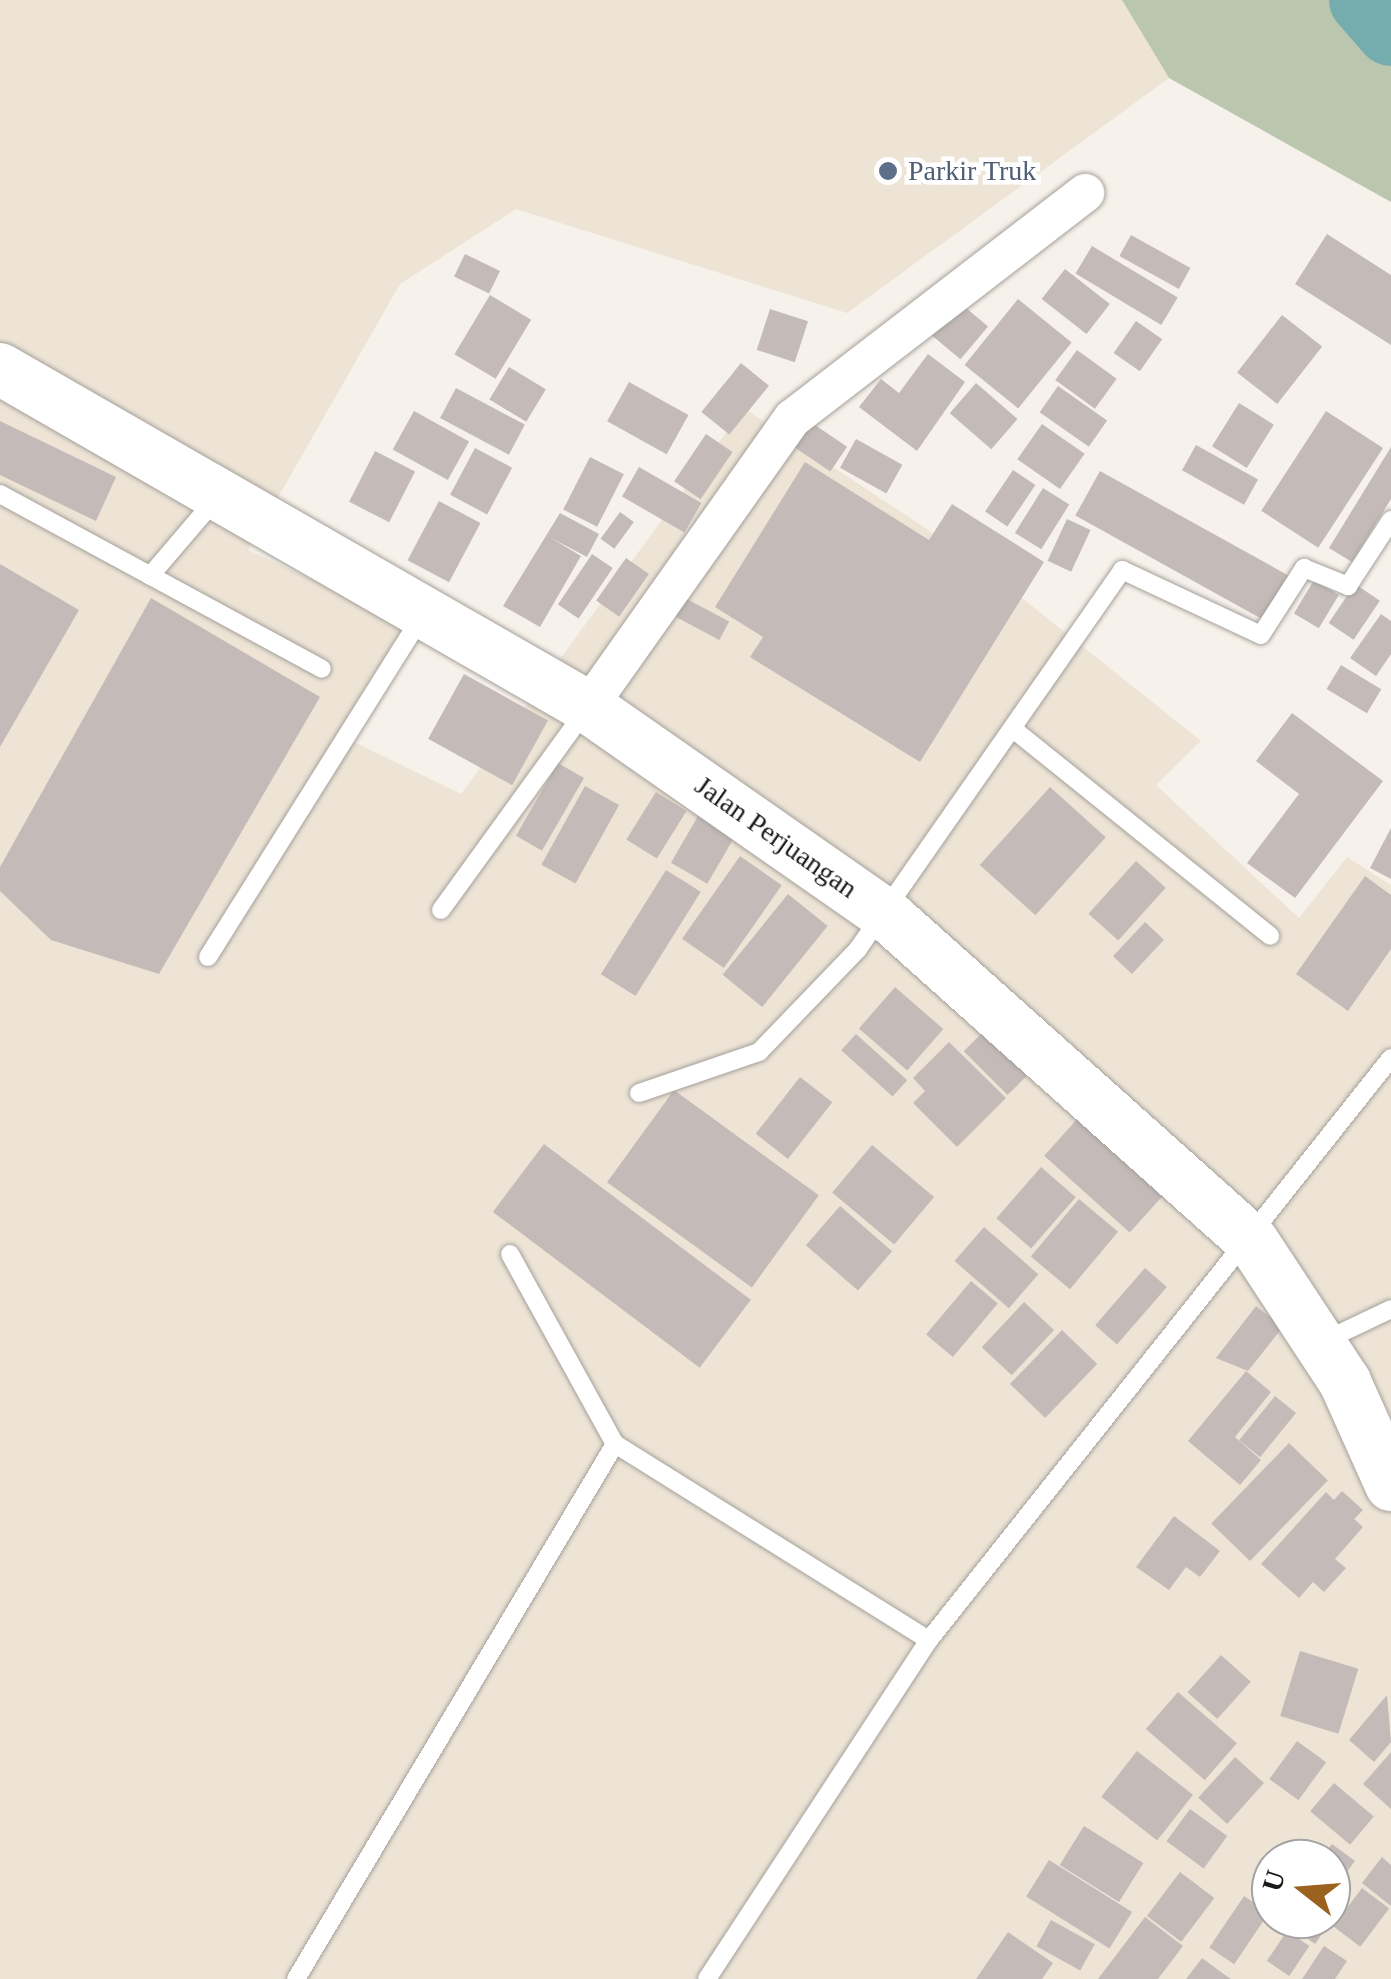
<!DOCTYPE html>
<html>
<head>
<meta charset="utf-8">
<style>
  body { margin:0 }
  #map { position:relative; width:1391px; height:1979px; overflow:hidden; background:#f6f1ea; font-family:Georgia,serif }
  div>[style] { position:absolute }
  .built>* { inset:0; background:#ede4d6 }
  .green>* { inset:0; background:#bac6ae }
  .river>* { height:70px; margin:-35px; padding:0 35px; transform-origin:35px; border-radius:35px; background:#75adae }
  .building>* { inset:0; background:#c4bbb9; transform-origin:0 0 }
  .roads { filter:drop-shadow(0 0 2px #a5a09a) drop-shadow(0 0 2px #a5a09a) }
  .lane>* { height:18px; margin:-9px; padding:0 9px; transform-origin:9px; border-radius:9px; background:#fff }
  .street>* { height:38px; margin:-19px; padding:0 19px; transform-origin:19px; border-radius:19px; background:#fff }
  .secondary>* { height:52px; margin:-26px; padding:0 26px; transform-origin:26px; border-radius:26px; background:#fff }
  .dots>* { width:28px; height:28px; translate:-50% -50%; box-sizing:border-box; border:5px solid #fff; border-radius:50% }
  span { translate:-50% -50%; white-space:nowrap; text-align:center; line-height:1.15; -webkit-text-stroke:9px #fff; paint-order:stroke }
  .service-label { font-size:28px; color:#4e5e75 }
  .left { translate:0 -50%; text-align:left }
  .street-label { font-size:28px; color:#1c1a18 }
  .north { position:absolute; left:1251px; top:1839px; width:100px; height:100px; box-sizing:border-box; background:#fff; border:2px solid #a4a3a3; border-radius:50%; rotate:287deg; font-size:28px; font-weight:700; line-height:40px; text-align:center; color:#1c1a18 }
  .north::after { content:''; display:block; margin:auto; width:35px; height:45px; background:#9b621f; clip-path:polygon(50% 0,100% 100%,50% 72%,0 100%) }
</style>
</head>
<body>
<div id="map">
  <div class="built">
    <i style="clip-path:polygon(evenodd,0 0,1122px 0,1169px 78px,847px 313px,516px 209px,400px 284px,248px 550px,410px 624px,344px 737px,461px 794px,744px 408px,978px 563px,1201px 741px,1156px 785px,1299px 918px,1347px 857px,1391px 885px,1391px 1979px,0 1979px,0 0,1271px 1859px,1331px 1859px,1331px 1919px,1271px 1919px,1271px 1859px)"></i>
  </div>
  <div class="green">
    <i style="clip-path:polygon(1122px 0,1391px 0,1391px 202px,1169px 78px)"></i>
  </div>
  <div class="river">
    <i style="left:1364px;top:0;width:41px;rotate:48.9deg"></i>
  </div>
  <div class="building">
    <i style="clip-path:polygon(1327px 234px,1391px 275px,1391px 345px,1295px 284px)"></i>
    <i style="left:1131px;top:235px;width:68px;height:24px;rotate:29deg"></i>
    <i style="left:1092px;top:246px;width:100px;height:32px;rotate:31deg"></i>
    <i style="left:465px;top:254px;width:39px;height:25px;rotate:26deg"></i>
    <i style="left:1065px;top:269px;width:57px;height:38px;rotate:38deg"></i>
    <i style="left:490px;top:295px;width:48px;height:69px;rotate:31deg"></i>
    <i style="left:1018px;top:299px;width:69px;height:85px;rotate:39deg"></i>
    <i style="left:959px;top:302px;width:38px;height:43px;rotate:40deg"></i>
    <i style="left:770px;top:309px;width:40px;height:43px;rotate:18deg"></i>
    <i style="left:1282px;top:315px;width:51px;height:73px;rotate:38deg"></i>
    <i style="left:1136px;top:321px;width:32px;height:39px;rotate:35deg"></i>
    <i style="left:1077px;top:350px;width:49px;height:37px;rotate:36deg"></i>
    <i style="clip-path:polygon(928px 354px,965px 382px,917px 451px,859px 407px,881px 379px,899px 393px)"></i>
    <i style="left:741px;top:363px;width:36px;height:63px;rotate:39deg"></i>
    <i style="left:509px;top:367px;width:43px;height:38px;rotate:31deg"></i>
    <i style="left:629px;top:382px;width:68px;height:45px;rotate:29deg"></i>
    <i style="left:976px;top:383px;width:55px;height:40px;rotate:41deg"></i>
    <i style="left:1058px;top:386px;width:60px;height:32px;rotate:35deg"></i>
    <i style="left:456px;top:388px;width:78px;height:34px;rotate:28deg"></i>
    <i style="left:1239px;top:403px;width:41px;height:51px;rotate:32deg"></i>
    <i style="left:414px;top:411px;width:63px;height:44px;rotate:29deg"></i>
    <i style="left:1326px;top:411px;width:68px;height:119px;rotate:33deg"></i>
    <i style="clip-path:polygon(0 421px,116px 477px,96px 521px,0 475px)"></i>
    <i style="left:809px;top:421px;width:46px;height:30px;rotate:34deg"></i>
    <i style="left:1042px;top:424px;width:52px;height:43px;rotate:35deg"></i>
    <i style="left:706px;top:434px;width:32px;height:57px;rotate:34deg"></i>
    <i style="left:856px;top:439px;width:53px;height:33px;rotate:29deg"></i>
    <i style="left:1196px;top:445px;width:71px;height:29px;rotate:29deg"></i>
    <i style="clip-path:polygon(1391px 447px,1391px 499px,1352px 562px,1329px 548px)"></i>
    <i style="left:475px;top:448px;width:42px;height:53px;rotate:28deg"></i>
    <i style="left:375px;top:451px;width:45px;height:57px;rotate:27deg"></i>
    <i style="left:590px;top:457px;width:38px;height:59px;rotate:27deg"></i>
    <i style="clip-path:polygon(805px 462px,929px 540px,952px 504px,1044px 562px,920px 762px,750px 657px,763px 637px,715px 607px)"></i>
    <i style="left:639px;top:467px;width:72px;height:34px;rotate:30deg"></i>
    <i style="left:1013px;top:470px;width:27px;height:50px;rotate:34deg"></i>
    <i style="left:1100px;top:471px;width:220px;height:51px;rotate:29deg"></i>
    <i style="left:1043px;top:488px;width:31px;height:53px;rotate:32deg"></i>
    <i style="left:439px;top:501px;width:47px;height:67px;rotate:28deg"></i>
    <i style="left:620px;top:512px;width:17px;height:33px;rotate:36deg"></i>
    <i style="clip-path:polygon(560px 513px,599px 534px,587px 557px,551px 538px,581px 556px,540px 627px,503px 606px)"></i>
    <i style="left:1067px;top:519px;width:26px;height:46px;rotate:25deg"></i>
    <i style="left:592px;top:554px;width:25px;height:61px;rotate:34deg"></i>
    <i style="left:626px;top:558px;width:28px;height:52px;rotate:35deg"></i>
    <i style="clip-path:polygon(0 564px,79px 610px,0 747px)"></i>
    <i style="left:1314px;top:580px;width:29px;height:39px;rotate:31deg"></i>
    <i style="left:1355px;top:584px;width:30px;height:47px;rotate:34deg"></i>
    <i style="clip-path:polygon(151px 598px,320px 697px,159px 974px,51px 940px,0 891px,0 867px)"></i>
    <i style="left:685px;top:598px;width:50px;height:21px;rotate:28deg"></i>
    <i style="clip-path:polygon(1381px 614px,1391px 621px,1391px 654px,1376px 676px,1350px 658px)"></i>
    <i style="left:1341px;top:665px;width:47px;height:28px;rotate:31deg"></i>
    <i style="left:464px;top:674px;width:96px;height:74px;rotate:29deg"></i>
    <i style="clip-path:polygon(1292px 713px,1383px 781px,1295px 898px,1247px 863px,1299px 794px,1256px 761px)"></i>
    <i style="left:558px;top:763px;width:30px;height:84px;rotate:30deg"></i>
    <i style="left:585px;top:786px;width:39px;height:90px;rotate:29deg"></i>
    <i style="left:1050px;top:787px;width:75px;height:105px;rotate:42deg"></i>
    <i style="left:656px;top:792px;width:36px;height:56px;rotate:32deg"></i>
    <i style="left:702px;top:809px;width:42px;height:62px;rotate:30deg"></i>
    <i style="clip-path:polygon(1391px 828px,1391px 879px,1370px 868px)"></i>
    <i style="left:740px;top:856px;width:51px;height:101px;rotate:35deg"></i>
    <i style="left:1136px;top:861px;width:40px;height:71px;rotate:42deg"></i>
    <i style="left:666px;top:870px;width:41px;height:123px;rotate:32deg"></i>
    <i style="clip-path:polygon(1365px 876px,1391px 895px,1391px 949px,1348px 1011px,1296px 974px)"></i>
    <i style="left:788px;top:894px;width:51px;height:104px;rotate:39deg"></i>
    <i style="left:1145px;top:922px;width:26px;height:47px;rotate:43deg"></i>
    <i style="left:895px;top:987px;width:64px;height:55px;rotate:41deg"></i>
    <i style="left:992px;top:1023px;width:62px;height:40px;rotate:45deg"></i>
    <i style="left:856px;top:1034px;width:69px;height:22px;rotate:42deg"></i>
    <i style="clip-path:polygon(949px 1042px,1006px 1098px,957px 1147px,913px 1103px,925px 1091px,913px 1078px)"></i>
    <i style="left:800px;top:1077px;width:41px;height:72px;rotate:38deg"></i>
    <i style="left:674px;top:1090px;width:179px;height:114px;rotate:36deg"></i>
    <i style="left:1079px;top:1117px;width:115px;height:52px;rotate:42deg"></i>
    <i style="left:544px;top:1144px;width:259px;height:85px;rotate:37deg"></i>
    <i style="left:872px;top:1145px;width:81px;height:62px;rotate:40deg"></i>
    <i style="left:1041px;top:1167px;width:46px;height:68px;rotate:41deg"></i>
    <i style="left:1079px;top:1199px;width:51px;height:75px;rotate:40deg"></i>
    <i style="left:840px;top:1206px;width:69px;height:52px;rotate:41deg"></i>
    <i style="left:984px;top:1227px;width:72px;height:45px;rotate:41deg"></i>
    <i style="left:1145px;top:1268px;width:29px;height:76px;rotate:41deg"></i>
    <i style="left:971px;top:1281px;width:35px;height:70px;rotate:40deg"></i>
    <i style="left:1024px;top:1302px;width:41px;height:62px;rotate:43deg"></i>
    <i style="clip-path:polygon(1256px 1306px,1283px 1327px,1248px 1371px,1216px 1358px)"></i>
    <i style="left:1062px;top:1330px;width:49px;height:75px;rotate:44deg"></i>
    <i style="clip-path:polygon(1246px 1371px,1271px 1392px,1235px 1437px,1261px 1460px,1240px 1485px,1188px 1441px)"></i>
    <i style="left:1275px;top:1396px;width:27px;height:57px;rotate:39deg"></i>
    <i style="left:1289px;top:1443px;width:54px;height:112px;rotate:44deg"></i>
    <i style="clip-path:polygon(1342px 1491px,1363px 1510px,1354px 1519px,1363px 1527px,1335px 1559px,1346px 1568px,1324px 1592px,1313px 1582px,1299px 1598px,1261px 1564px,1326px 1492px,1334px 1500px)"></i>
    <i style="clip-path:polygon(1174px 1516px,1220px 1551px,1200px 1577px,1186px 1567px,1169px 1590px,1136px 1567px)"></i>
    <i style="left:1300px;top:1651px;width:61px;height:68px;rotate:17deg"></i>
    <i style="left:1221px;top:1655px;width:40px;height:50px;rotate:42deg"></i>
    <i style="left:1178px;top:1692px;width:78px;height:49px;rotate:41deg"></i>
    <i style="clip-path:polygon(1387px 1695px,1391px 1742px,1374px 1762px,1349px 1740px)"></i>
    <i style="left:1297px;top:1741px;width:36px;height:47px;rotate:36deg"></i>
    <i style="left:1137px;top:1751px;width:71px;height:58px;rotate:38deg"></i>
    <i style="clip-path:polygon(1391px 1752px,1391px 1809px,1363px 1784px)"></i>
    <i style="left:1235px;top:1757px;width:39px;height:55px;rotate:42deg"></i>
    <i style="left:1334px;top:1783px;width:52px;height:37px;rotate:40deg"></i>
    <i style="left:1190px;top:1809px;width:46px;height:40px;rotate:36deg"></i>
    <i style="left:1084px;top:1826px;width:70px;height:46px;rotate:32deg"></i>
    <i style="clip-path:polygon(1332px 1844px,1355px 1861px,1331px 1893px,1331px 1859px,1320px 1859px)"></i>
    <i style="clip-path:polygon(1382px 1857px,1391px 1865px,1391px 1906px,1362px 1883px)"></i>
    <i style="left:1049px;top:1860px;width:98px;height:43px;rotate:32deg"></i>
    <i style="left:1180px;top:1872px;width:43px;height:55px;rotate:37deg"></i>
    <i style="left:1362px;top:1888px;width:34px;height:48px;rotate:37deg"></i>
    <i style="left:1244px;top:1896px;width:30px;height:62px;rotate:34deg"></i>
    <i style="clip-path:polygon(1145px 1917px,1183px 1946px,1158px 1979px,1098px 1979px)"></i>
    <i style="clip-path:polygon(1280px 1919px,1333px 1919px,1315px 1944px)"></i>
    <i style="left:1051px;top:1920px;width:50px;height:30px;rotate:29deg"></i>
    <i style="left:1287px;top:1931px;width:27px;height:36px;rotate:34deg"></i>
    <i style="clip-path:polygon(1008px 1932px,1053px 1963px,1042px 1979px,976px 1979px)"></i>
    <i style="clip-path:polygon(1324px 1946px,1347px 1961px,1335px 1979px,1302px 1979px)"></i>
    <i style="clip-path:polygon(1202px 1958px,1225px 1975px,1231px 1979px,1186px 1979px)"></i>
  </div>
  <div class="roads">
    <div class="lane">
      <i style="left:0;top:494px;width:366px;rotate:28.5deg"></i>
      <i style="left:150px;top:576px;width:100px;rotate:-49.5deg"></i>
      <i style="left:1013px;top:729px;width:330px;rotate:38.8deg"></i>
      <i style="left:441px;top:910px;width:246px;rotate:-54.1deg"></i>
      <i style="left:208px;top:957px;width:400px;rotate:-57.9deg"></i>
      <i style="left:639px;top:1093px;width:127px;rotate:-18.9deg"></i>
      <i style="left:759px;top:1052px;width:143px;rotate:-46.1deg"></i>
      <i style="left:858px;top:949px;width:462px;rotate:-55.1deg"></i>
      <i style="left:1122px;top:570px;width:153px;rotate:25.1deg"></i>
      <i style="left:1261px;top:635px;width:80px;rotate:-57.3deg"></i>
      <i style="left:1304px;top:568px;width:48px;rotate:22.2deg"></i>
      <i style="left:1348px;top:586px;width:79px;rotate:-56.9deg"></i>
      <i style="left:510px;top:1254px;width:217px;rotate:61.1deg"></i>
      <i style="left:615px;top:1444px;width:370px;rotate:32deg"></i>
      <i style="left:1324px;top:1341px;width:74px;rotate:-25.5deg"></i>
      <i style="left:296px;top:1979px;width:623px;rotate:-59.19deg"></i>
      <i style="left:707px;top:1979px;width:405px;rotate:-56.8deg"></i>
      <i style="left:929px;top:1640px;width:743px;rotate:-51.56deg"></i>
    </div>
    <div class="street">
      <i style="left:588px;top:707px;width:354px;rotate:-54.7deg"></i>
      <i style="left:793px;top:418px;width:369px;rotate:-37.6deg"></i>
    </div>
    <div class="secondary">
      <i style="left:0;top:369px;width:678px;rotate:29.89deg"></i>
      <i style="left:588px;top:707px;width:366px;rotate:34.9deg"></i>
      <i style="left:888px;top:916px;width:489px;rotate:41.8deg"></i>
      <i style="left:1253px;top:1242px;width:168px;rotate:56.7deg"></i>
      <i style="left:1345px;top:1382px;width:113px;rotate:65.9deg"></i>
    </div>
  </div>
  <div class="dots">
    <i style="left:888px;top:171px;background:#5c6f8a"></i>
  </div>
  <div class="service-label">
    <span class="left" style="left:908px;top:171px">Parkir Truk</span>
  </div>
  <div class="street-label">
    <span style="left:776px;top:837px;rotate:35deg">Jalan Perjuangan</span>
  </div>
  <div class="north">U</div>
</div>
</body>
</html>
